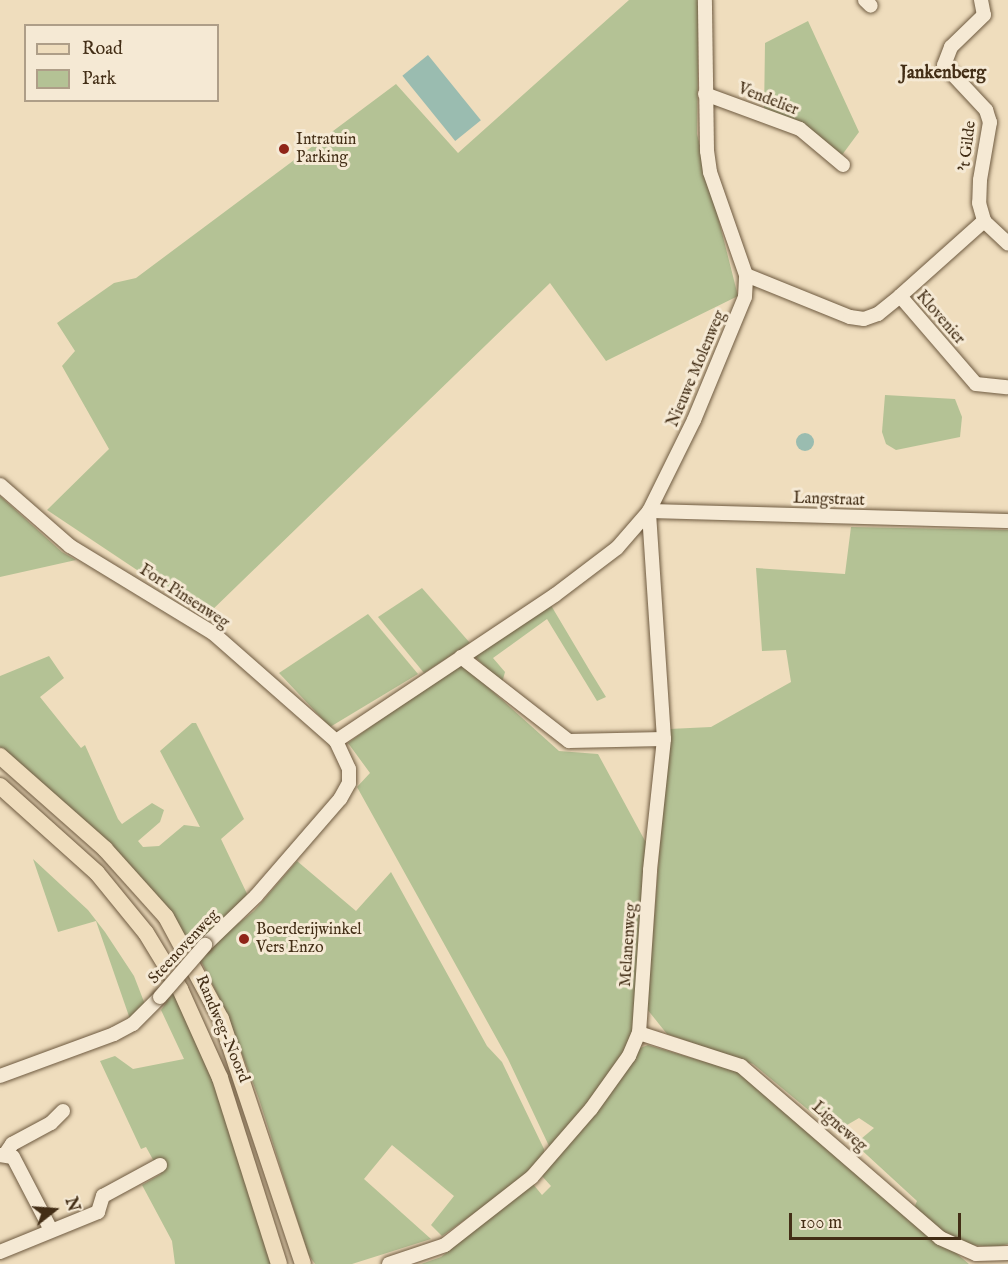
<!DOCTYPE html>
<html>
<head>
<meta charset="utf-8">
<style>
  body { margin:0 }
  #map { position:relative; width:1008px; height:1264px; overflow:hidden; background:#efddbd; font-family:"IM FELL English",serif }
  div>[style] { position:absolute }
  .green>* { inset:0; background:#b4c295 }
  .water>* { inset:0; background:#9abcb0; transform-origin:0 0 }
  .round { border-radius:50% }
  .roads { filter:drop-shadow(0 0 2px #6e5a40) drop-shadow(0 0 2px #6e5a40) }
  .minor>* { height:14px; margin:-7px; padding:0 7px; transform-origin:7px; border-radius:7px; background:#f5e9d4 }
  .major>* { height:16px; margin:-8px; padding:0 8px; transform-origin:8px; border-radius:8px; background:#efddbd }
  .bridges { filter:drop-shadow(0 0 2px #6e5a40) drop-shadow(0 0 2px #6e5a40) }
  .minor-bridge>* { height:14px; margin:-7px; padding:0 7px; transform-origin:7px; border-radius:7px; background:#f5e9d4 }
  .dots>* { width:16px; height:16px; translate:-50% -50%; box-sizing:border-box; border:3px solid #f5e9d4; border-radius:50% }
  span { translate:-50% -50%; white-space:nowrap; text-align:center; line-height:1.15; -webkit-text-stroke:6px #f5e9d4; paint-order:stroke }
  .street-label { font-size:16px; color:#432e16 }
  .poi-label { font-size:16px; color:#432e16 }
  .left { translate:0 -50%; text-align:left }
  .neighbourhood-label { font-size:18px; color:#432e16; font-weight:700 }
  .legend { position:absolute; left:24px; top:24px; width:195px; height:78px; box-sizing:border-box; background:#f5e9d4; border:2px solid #ae9e88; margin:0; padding:8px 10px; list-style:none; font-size:18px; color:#432e16 }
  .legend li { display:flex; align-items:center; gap:12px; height:30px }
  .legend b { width:30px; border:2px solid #ae9e88 }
  .north { position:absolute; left:24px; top:1180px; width:60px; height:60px; -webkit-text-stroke:4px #f5e9d4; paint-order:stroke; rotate:73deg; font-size:16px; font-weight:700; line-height:24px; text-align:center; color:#432e16 }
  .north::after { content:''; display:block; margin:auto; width:21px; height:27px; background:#432e16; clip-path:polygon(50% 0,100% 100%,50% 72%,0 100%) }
  .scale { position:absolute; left:789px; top:1213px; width:172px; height:27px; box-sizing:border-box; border:3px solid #432e16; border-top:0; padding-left:8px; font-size:18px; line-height:21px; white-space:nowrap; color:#432e16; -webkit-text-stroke:4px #f5e9d4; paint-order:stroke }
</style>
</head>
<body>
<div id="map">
  <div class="green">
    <i style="clip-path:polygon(629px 0,699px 0,697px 134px,738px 296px,606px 361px,550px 283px,206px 616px,47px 510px,109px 449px,62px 366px,75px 351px,57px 323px,114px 283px,136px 278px,396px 84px,458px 153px)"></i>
    <i style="clip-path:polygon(808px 21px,859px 132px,842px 155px,805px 127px,764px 114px,765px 43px)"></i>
    <i style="clip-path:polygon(885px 395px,955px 399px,962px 417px,960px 437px,896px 450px,886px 444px,882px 432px)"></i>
    <i style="clip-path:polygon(0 496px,62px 552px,76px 560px,0 577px)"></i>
    <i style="clip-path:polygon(851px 527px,1008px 530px,1008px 1244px,996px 1247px,959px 1244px,913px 1210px,917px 1201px,855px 1144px,874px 1128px,859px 1118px,835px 1132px,753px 1064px,667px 1034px,647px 1009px,669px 729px,711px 727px,791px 682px,786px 650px,762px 651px,756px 568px,845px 574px)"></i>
    <i style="clip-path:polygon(422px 588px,470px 643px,424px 673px,378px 617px)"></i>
    <i style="clip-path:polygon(549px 602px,590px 671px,606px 697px,597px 701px,547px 619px,493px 658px,505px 672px,502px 683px,473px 655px)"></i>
    <i style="clip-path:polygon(368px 614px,418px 674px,330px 727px,279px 673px)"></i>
    <i style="clip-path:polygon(49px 656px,64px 678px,40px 697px,81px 748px,85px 745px,118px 819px,122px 824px,152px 803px,164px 810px,160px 822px,138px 841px,143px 847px,159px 846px,184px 825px,200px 827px,160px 751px,192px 723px,196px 723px,244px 819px,221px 839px,249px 898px,195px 950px,160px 899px,110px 844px,0 747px,0 676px)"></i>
    <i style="clip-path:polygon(460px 662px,559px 751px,598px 754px,650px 850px,633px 1039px,588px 1106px,555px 1147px,549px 1146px,508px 1059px,357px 787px,370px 773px,348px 743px)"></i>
    <i style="clip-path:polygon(33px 859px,88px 910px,105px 932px,134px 976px,146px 1007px,131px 1022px,96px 921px,58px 932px)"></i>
    <i style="clip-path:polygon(297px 861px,356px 911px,391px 872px,487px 1046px,502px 1062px,544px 1149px,545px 1157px,525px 1177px,442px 1236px,431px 1225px,454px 1196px,392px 1145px,364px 1179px,431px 1239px,352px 1264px,315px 1264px,308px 1254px,259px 1099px,227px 1014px,201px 961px,221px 937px,254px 911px)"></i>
    <i style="clip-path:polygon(175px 990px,216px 1089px,271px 1264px,175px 1264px,172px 1241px,142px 1185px,161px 1174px,146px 1147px,141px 1149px,100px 1061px,115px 1056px,133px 1069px,184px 1059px,161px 1010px)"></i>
    <i style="clip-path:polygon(648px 1045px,739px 1072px,969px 1264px,421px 1264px,441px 1257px,533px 1184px,542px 1195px,551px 1186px,541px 1175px,640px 1048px)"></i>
  </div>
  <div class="water">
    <i style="left:428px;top:55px;width:84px;height:33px;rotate:51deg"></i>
    <i class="round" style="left:796px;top:433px;width:18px;height:18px"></i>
  </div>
  <div class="roads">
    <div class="minor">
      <i style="left:865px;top:0;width:8px;rotate:45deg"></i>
      <i style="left:981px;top:0;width:15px;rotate:79deg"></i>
      <i style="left:984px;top:15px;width:46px;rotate:135.9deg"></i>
      <i style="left:951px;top:47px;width:19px;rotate:111deg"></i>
      <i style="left:944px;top:65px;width:62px;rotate:47deg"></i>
      <i style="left:986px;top:110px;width:13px;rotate:72deg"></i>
      <i style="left:990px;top:122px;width:59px;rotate:99.8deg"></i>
      <i style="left:980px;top:180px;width:23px;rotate:92deg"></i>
      <i style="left:979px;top:203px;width:19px;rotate:74deg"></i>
      <i style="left:705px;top:94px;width:101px;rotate:20.2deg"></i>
      <i style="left:800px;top:129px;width:56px;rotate:39.9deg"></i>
      <i style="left:746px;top:275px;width:112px;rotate:22deg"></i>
      <i style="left:850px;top:317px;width:14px;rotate:8deg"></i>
      <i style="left:864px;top:319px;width:15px;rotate:-20deg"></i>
      <i style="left:878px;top:314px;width:28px;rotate:-39deg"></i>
      <i style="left:900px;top:296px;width:113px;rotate:-41.8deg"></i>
      <i style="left:984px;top:221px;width:33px;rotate:43deg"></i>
      <i style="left:900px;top:296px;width:116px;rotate:49.2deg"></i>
      <i style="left:976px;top:384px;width:31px;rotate:6deg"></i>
      <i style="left:0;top:485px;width:93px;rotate:41.1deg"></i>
      <i style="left:70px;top:546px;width:167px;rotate:31.3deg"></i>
      <i style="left:213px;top:633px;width:164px;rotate:41.3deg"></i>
      <i style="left:336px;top:741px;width:31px;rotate:65deg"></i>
      <i style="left:349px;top:769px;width:14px;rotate:90deg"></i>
      <i style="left:349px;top:783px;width:18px;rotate:119deg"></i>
      <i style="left:340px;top:799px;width:128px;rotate:130.9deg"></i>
      <i style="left:256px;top:896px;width:71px;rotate:136.1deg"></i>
      <i style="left:649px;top:511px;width:359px;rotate:1.6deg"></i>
      <i style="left:461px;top:657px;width:137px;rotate:37.9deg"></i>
      <i style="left:569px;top:741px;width:95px;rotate:-1.2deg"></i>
      <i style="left:336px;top:741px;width:263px;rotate:-33.7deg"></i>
      <i style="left:555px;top:595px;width:78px;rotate:-37.2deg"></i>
      <i style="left:617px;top:548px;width:49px;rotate:-49.1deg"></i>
      <i style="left:649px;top:511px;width:102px;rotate:-63.7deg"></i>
      <i style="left:694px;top:420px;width:133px;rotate:-67.5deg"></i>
      <i style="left:745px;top:297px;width:22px;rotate:-87deg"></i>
      <i style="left:746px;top:275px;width:109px;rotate:-109.3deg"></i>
      <i style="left:710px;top:172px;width:21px;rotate:-98deg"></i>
      <i style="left:707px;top:151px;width:151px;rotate:-90.8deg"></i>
      <i style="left:639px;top:1033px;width:107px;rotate:17.9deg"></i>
      <i style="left:741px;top:1066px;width:263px;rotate:40.8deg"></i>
      <i style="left:940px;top:1238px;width:39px;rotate:24deg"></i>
      <i style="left:976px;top:1254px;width:32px;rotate:-2deg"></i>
      <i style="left:0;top:1076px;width:121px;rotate:-20.2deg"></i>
      <i style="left:114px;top:1034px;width:21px;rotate:-28deg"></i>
      <i style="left:133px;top:1024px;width:38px;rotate:-45deg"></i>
      <i style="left:6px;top:1153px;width:11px;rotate:-56deg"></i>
      <i style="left:12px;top:1144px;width:44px;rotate:-28.3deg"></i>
      <i style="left:51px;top:1123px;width:17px;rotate:-45deg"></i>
      <i style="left:0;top:1155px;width:13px;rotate:9deg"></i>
      <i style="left:13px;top:1157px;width:82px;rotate:62.5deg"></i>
      <i style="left:0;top:1252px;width:106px;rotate:-22.2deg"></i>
      <i style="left:98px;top:1212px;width:17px;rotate:-73deg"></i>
      <i style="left:103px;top:1196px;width:65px;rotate:-28.5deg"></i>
      <i style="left:389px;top:1264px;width:59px;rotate:-18.7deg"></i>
      <i style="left:445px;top:1245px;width:110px;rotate:-38deg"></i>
      <i style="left:532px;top:1177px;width:90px;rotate:-49.1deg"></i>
      <i style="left:591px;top:1109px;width:65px;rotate:-54.4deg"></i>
      <i style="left:629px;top:1056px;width:25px;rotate:-67deg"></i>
      <i style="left:639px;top:1033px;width:163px;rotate:-86.1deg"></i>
      <i style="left:650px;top:870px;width:132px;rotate:-83.9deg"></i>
      <i style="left:664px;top:739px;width:228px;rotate:-93.8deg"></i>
    </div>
    <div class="major">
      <i style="left:0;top:756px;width:140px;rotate:41.5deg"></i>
      <i style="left:105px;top:849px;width:91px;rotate:48.1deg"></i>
      <i style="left:166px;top:917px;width:116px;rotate:61.7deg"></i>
      <i style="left:221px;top:1019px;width:258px;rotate:71.5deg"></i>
      <i style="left:0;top:786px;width:130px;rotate:41.9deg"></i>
      <i style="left:97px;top:873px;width:77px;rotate:50.8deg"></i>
      <i style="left:146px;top:933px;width:66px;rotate:58.7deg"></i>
      <i style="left:180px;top:989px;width:98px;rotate:65.8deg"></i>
      <i style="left:220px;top:1078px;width:195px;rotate:72.4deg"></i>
    </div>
  </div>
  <div class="bridges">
    <div class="minor-bridge">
      <i style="left:160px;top:997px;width:69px;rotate:-49.1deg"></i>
    </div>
  </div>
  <div class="dots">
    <i style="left:284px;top:149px;background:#8f2418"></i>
    <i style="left:244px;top:939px;background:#8f2418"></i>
  </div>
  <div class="street-label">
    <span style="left:768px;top:100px;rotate:21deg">Vendelier</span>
    <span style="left:968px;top:146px;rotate:-83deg">'t Gilde</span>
    <span style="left:940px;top:318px;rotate:49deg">Klovenier</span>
    <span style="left:697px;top:369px;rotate:-67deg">Nieuwe Molenweg</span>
    <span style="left:829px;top:500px;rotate:2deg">Langstraat</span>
    <span style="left:184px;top:597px;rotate:33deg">Fort Pinsenweg</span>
    <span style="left:629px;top:945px;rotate:-86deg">Melanenweg</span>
    <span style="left:184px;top:947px;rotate:-47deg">Steenovenweg</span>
    <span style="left:222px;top:1029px;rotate:67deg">Randweg-Noord</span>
    <span style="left:839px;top:1127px;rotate:41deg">Ligneweg</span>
  </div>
  <div class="poi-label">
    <span class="left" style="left:296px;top:149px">Intratuin<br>Parking</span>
    <span class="left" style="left:256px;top:939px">Boerderijwinkel<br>Vers Enzo</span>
  </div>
  <div class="neighbourhood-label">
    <span style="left:943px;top:74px">Jankenberg</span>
  </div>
  <ul class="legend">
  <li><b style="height:8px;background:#efddbd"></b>Road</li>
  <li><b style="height:16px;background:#b4c295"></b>Park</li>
  </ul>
  <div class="north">N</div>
  <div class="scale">100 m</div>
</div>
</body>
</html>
